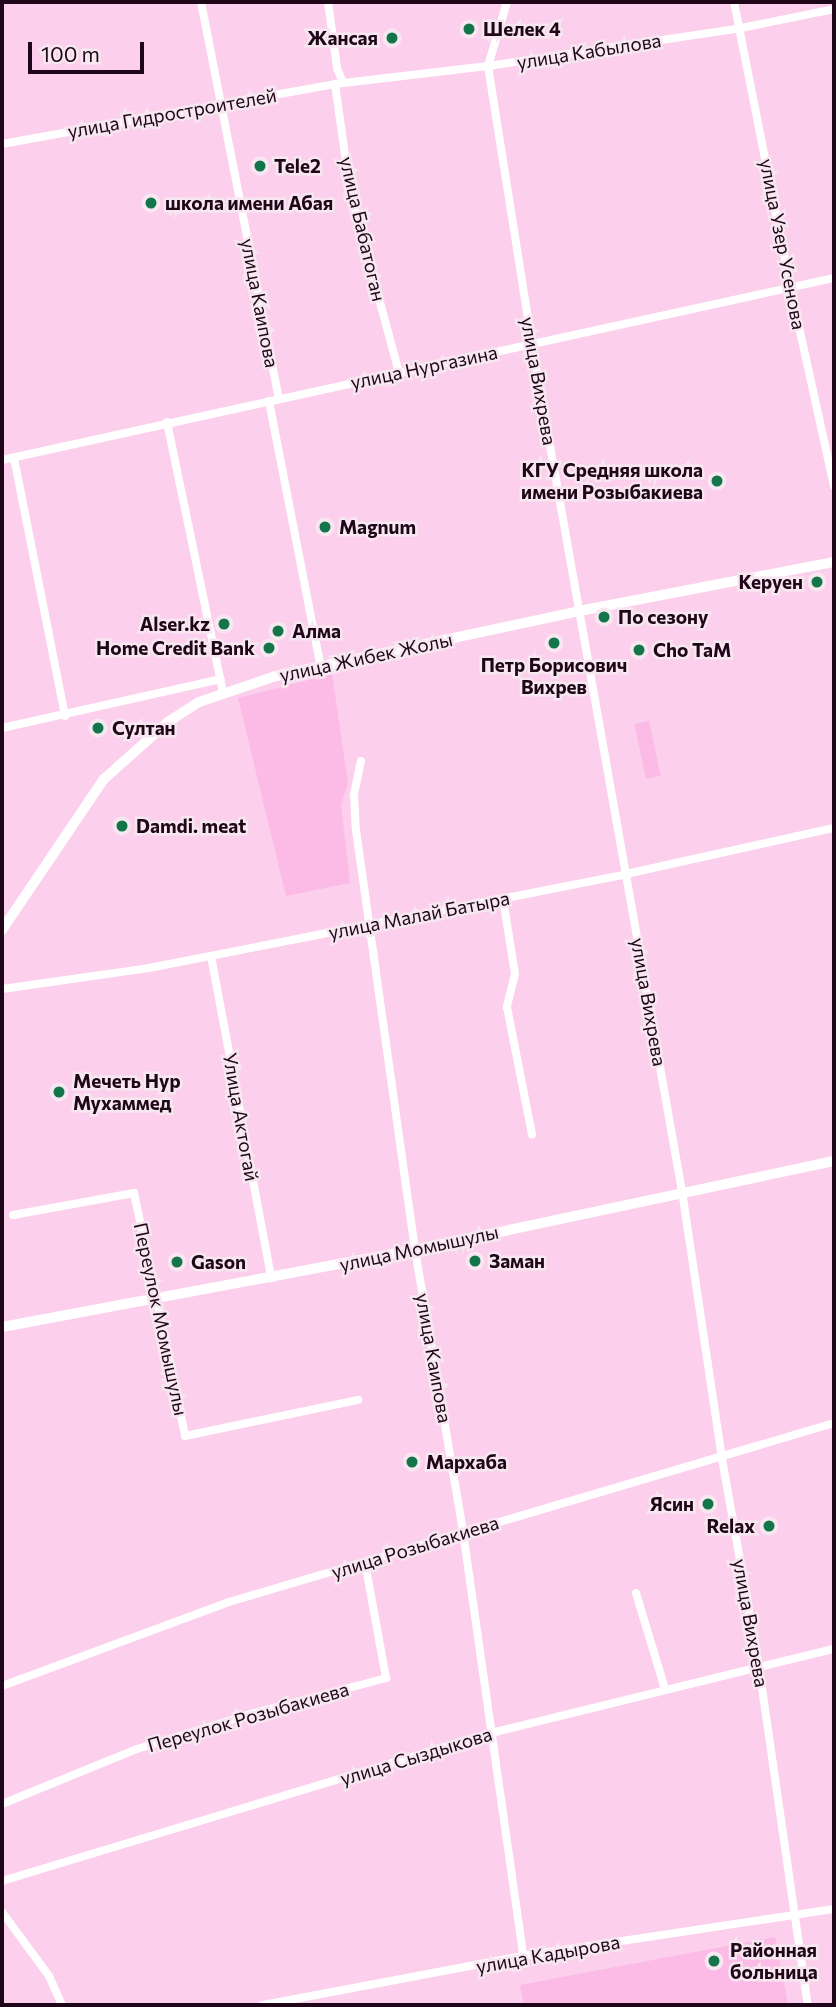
<!DOCTYPE html>
<html>
<head>
<meta charset="utf-8">
<style>
  body { margin:0 }
  #map { position:relative; width:836px; height:2007px; overflow:hidden; background:#fccfed; font-family:Commissioner,sans-serif }
  div>[style] { position:absolute }
  .built>* { inset:0; background:#fbbbe6; transform-origin:0 0 }
  .minor>* { height:8px; margin:-4px; padding:0 4px; transform-origin:4px; border-radius:4px; background:#fff }
  .tertiary>* { height:10px; margin:-5px; padding:0 5px; transform-origin:5px; border-radius:5px; background:#fff }
  .secondary>* { height:10px; margin:-5px; padding:0 5px; transform-origin:5px; border-radius:5px; background:#fff }
  .dots>* { width:19px; height:19px; translate:-50% -50%; box-sizing:border-box; border:4px solid #f6e7f0; border-radius:50% }
  span { translate:-50% -50%; white-space:nowrap; text-align:center; line-height:1.15; -webkit-text-stroke:5px #f6e7f0; paint-order:stroke }
  .poi-label { font-size:19px; color:#1f0719; font-weight:700 }
  .left { translate:0 -50%; text-align:left }
  .right { translate:-100% -50%; text-align:right }
  .street-label { font-size:19px; color:#1f0719 }
  .frame { position:absolute; inset:0; border:4px solid #1f0719; pointer-events:none }
  .scale { position:absolute; left:28px; top:42px; width:116px; height:32px; box-sizing:border-box; border:4px solid #1f0719; border-top:0; padding-left:9px; font-size:21px; line-height:24px; white-space:nowrap; color:#1f0719; -webkit-text-stroke:5px #f6e7f0; paint-order:stroke }
</style>
</head>
<body>
<div id="map">
  <div class="built">
    <i style="clip-path:polygon(332px 674px,348px 783px,341px 805px,350px 883px,286px 896px,238px 698px)"></i>
    <i style="left:649px;top:721px;width:56px;height:15px;rotate:78deg"></i>
    <i style="clip-path:polygon(775px 1937px,788px 2005px,524px 2005px,520px 1985px)"></i>
  </div>
  <div class="minor">
    <i style="left:201px;top:2px;width:404px;rotate:78.9deg"></i>
    <i style="left:328px;top:2px;width:67px;rotate:82.2deg"></i>
    <i style="left:337px;top:68px;width:16px;rotate:68deg"></i>
    <i style="left:507px;top:2px;width:67px;rotate:106.5deg"></i>
    <i style="left:488px;top:66px;width:281px;rotate:81deg"></i>
    <i style="left:532px;top:344px;width:860px;rotate:79.96deg"></i>
    <i style="left:682px;top:1191px;width:271px;rotate:81.5deg"></i>
    <i style="left:722px;top:1459px;width:211px;rotate:79.9deg"></i>
    <i style="left:759px;top:1667px;width:342px;rotate:81.8deg"></i>
    <i style="left:734px;top:2px;width:289px;rotate:78.8deg"></i>
    <i style="left:790px;top:286px;width:205px;rotate:77.6deg"></i>
    <i style="left:335px;top:84px;width:108px;rotate:82deg"></i>
    <i style="left:350px;top:191px;width:188px;rotate:74.9deg"></i>
    <i style="left:2px;top:144px;width:338px;rotate:-10.2deg"></i>
    <i style="left:335px;top:84px;width:154px;rotate:-6.7deg"></i>
    <i style="left:488px;top:66px;width:256px;rotate:-8.5deg"></i>
    <i style="left:741px;top:28px;width:95px;rotate:-11.5deg"></i>
    <i style="left:269px;top:401px;width:272px;rotate:79deg"></i>
    <i style="left:167px;top:422px;width:276px;rotate:78.3deg"></i>
    <i style="left:14px;top:458px;width:263px;rotate:78.8deg"></i>
    <i style="left:2px;top:460px;width:852px;rotate:-12.34deg"></i>
    <i style="left:2px;top:728px;width:224px;rotate:-12.6deg"></i>
    <i style="left:361px;top:761px;width:35px;rotate:102deg"></i>
    <i style="left:354px;top:795px;width:35px;rotate:87deg"></i>
    <i style="left:356px;top:830px;width:424px;rotate:82deg"></i>
    <i style="left:415px;top:1250px;width:286px;rotate:80.3deg"></i>
    <i style="left:463px;top:1532px;width:428px;rotate:81.9deg"></i>
    <i style="left:503px;top:899px;width:76px;rotate:80.9deg"></i>
    <i style="left:515px;top:974px;width:34px;rotate:104deg"></i>
    <i style="left:507px;top:1007px;width:130px;rotate:78.9deg"></i>
    <i style="left:211px;top:956px;width:328px;rotate:79.4deg"></i>
    <i style="left:2px;top:989px;width:148px;rotate:-8.1deg"></i>
    <i style="left:149px;top:968px;width:486px;rotate:-11.1deg"></i>
    <i style="left:626px;top:874px;width:213px;rotate:-12.5deg"></i>
    <i style="left:13px;top:1215px;width:123px;rotate:-10.3deg"></i>
    <i style="left:134px;top:1193px;width:248px;rotate:78.1deg"></i>
    <i style="left:185px;top:1436px;width:177px;rotate:-11.8deg"></i>
    <i style="left:636px;top:1593px;width:100px;rotate:73.2deg"></i>
    <i style="left:2px;top:1686px;width:242px;rotate:-20.3deg"></i>
    <i style="left:229px;top:1602px;width:631px;rotate:-16.48deg"></i>
    <i style="left:2px;top:1804px;width:146px;rotate:-22.2deg"></i>
    <i style="left:137px;top:1749px;width:119px;rotate:-17.1deg"></i>
    <i style="left:251px;top:1714px;width:140px;rotate:-14.9deg"></i>
    <i style="left:386px;top:1678px;width:118px;rotate:-100.3deg"></i>
    <i style="left:2px;top:1881px;width:511px;rotate:-16.84deg"></i>
    <i style="left:491px;top:1733px;width:353px;rotate:-13.8deg"></i>
    <i style="left:2px;top:1912px;width:79px;rotate:53.7deg"></i>
    <i style="left:49px;top:1976px;width:32px;rotate:66deg"></i>
    <i style="left:263px;top:2005px;width:265px;rotate:-10.7deg"></i>
    <i style="left:523px;top:1956px;width:315px;rotate:-8.6deg"></i>
  </div>
  <div class="tertiary">
    <i style="left:2px;top:1327px;width:420px;rotate:-10.6deg"></i>
    <i style="left:415px;top:1250px;width:428px;rotate:-12deg"></i>
  </div>
  <div class="secondary">
    <i style="left:2px;top:930px;width:182px;rotate:-56deg"></i>
    <i style="left:104px;top:779px;width:86px;rotate:-41.7deg"></i>
    <i style="left:168px;top:722px;width:37px;rotate:-33deg"></i>
    <i style="left:199px;top:702px;width:81px;rotate:-18.7deg"></i>
    <i style="left:276px;top:676px;width:310px;rotate:-12.1deg"></i>
    <i style="left:579px;top:611px;width:260px;rotate:-10.9deg"></i>
  </div>
  <div class="dots">
    <i style="left:469px;top:29px;background:#14754b"></i>
    <i style="left:392px;top:38px;background:#14754b"></i>
    <i style="left:260px;top:166px;background:#14754b"></i>
    <i style="left:151px;top:203px;background:#14754b"></i>
    <i style="left:717px;top:481px;background:#14754b"></i>
    <i style="left:325px;top:527px;background:#14754b"></i>
    <i style="left:817px;top:582px;background:#14754b"></i>
    <i style="left:604px;top:617px;background:#14754b"></i>
    <i style="left:224px;top:624px;background:#14754b"></i>
    <i style="left:278px;top:631px;background:#14754b"></i>
    <i style="left:554px;top:643px;background:#14754b"></i>
    <i style="left:269px;top:648px;background:#14754b"></i>
    <i style="left:639px;top:650px;background:#14754b"></i>
    <i style="left:98px;top:728px;background:#14754b"></i>
    <i style="left:122px;top:826px;background:#14754b"></i>
    <i style="left:59px;top:1092px;background:#14754b"></i>
    <i style="left:475px;top:1261px;background:#14754b"></i>
    <i style="left:177px;top:1262px;background:#14754b"></i>
    <i style="left:412px;top:1462px;background:#14754b"></i>
    <i style="left:708px;top:1504px;background:#14754b"></i>
    <i style="left:769px;top:1526px;background:#14754b"></i>
    <i style="left:714px;top:1961px;background:#14754b"></i>
  </div>
  <div class="poi-label">
    <span class="left" style="left:483px;top:29px">Шелек 4</span>
    <span class="right" style="left:378px;top:38px">Жансая</span>
    <span class="left" style="left:274px;top:166px">Tele2</span>
    <span class="left" style="left:165px;top:203px">школа имени Абая</span>
    <span class="right" style="left:703px;top:481px">КГУ Средняя школа<br>имени Розыбакиева</span>
    <span class="left" style="left:339px;top:527px">Magnum</span>
    <span class="right" style="left:803px;top:582px">Керуен</span>
    <span class="left" style="left:618px;top:617px">По сезону</span>
    <span class="right" style="left:210px;top:624px">Alser.kz</span>
    <span class="left" style="left:292px;top:631px">Алма</span>
    <span class="right" style="left:255px;top:648px">Home Credit Bank</span>
    <span class="left" style="left:653px;top:650px">Cho TaM</span>
    <span style="left:554px;top:676px">Петр Борисович<br>Вихрев</span>
    <span class="left" style="left:112px;top:728px">Султан</span>
    <span class="left" style="left:136px;top:826px">Damdi. meat</span>
    <span class="left" style="left:73px;top:1092px">Мечеть Нур<br>Мухаммед</span>
    <span class="left" style="left:489px;top:1261px">Заман</span>
    <span class="left" style="left:191px;top:1262px">Gason</span>
    <span class="left" style="left:426px;top:1462px">Мархаба</span>
    <span class="right" style="left:694px;top:1504px">Ясин</span>
    <span class="right" style="left:755px;top:1526px">Relax</span>
    <span class="left" style="left:730px;top:1961px">Районная<br>больница</span>
  </div>
  <div class="street-label">
    <span style="left:589px;top:51px;rotate:-9deg">улица Кабылова</span>
    <span style="left:172px;top:113px;rotate:-10deg">улица Гидростроителей</span>
    <span style="left:363px;top:229px;rotate:77deg">улица Бабатоган</span>
    <span style="left:783px;top:244px;rotate:79deg">улица Узер Усенова</span>
    <span style="left:260px;top:303px;rotate:79deg">улица Каипова</span>
    <span style="left:424px;top:367px;rotate:-12deg">улица Нургазина</span>
    <span style="left:539px;top:381px;rotate:80deg">улица Вихрева</span>
    <span style="left:366px;top:657px;rotate:-12deg">улица Жибек Жолы</span>
    <span style="left:419px;top:915px;rotate:-11deg">улица Малай Батыра</span>
    <span style="left:649px;top:1002px;rotate:80deg">улица Вихрева</span>
    <span style="left:241px;top:1117px;rotate:80deg">Улица Актогай</span>
    <span style="left:419px;top:1248px;rotate:-12deg">улица Момышулы</span>
    <span style="left:161px;top:1319px;rotate:78deg">Переулок Момышулы</span>
    <span style="left:434px;top:1358px;rotate:80deg">улица Каипова</span>
    <span style="left:415px;top:1547px;rotate:-17deg">улица Розыбакиева</span>
    <span style="left:751px;top:1623px;rotate:80deg">улица Вихрева</span>
    <span style="left:248px;top:1717px;rotate:-16deg">Переулок Розыбакиева</span>
    <span style="left:416px;top:1756px;rotate:-17deg">улица Сыздыкова</span>
    <span style="left:548px;top:1954px;rotate:-10deg">улица Кадырова</span>
  </div>
  <div class="frame"></div>
  <div class="scale">100 m</div>
</div>
</body>
</html>
